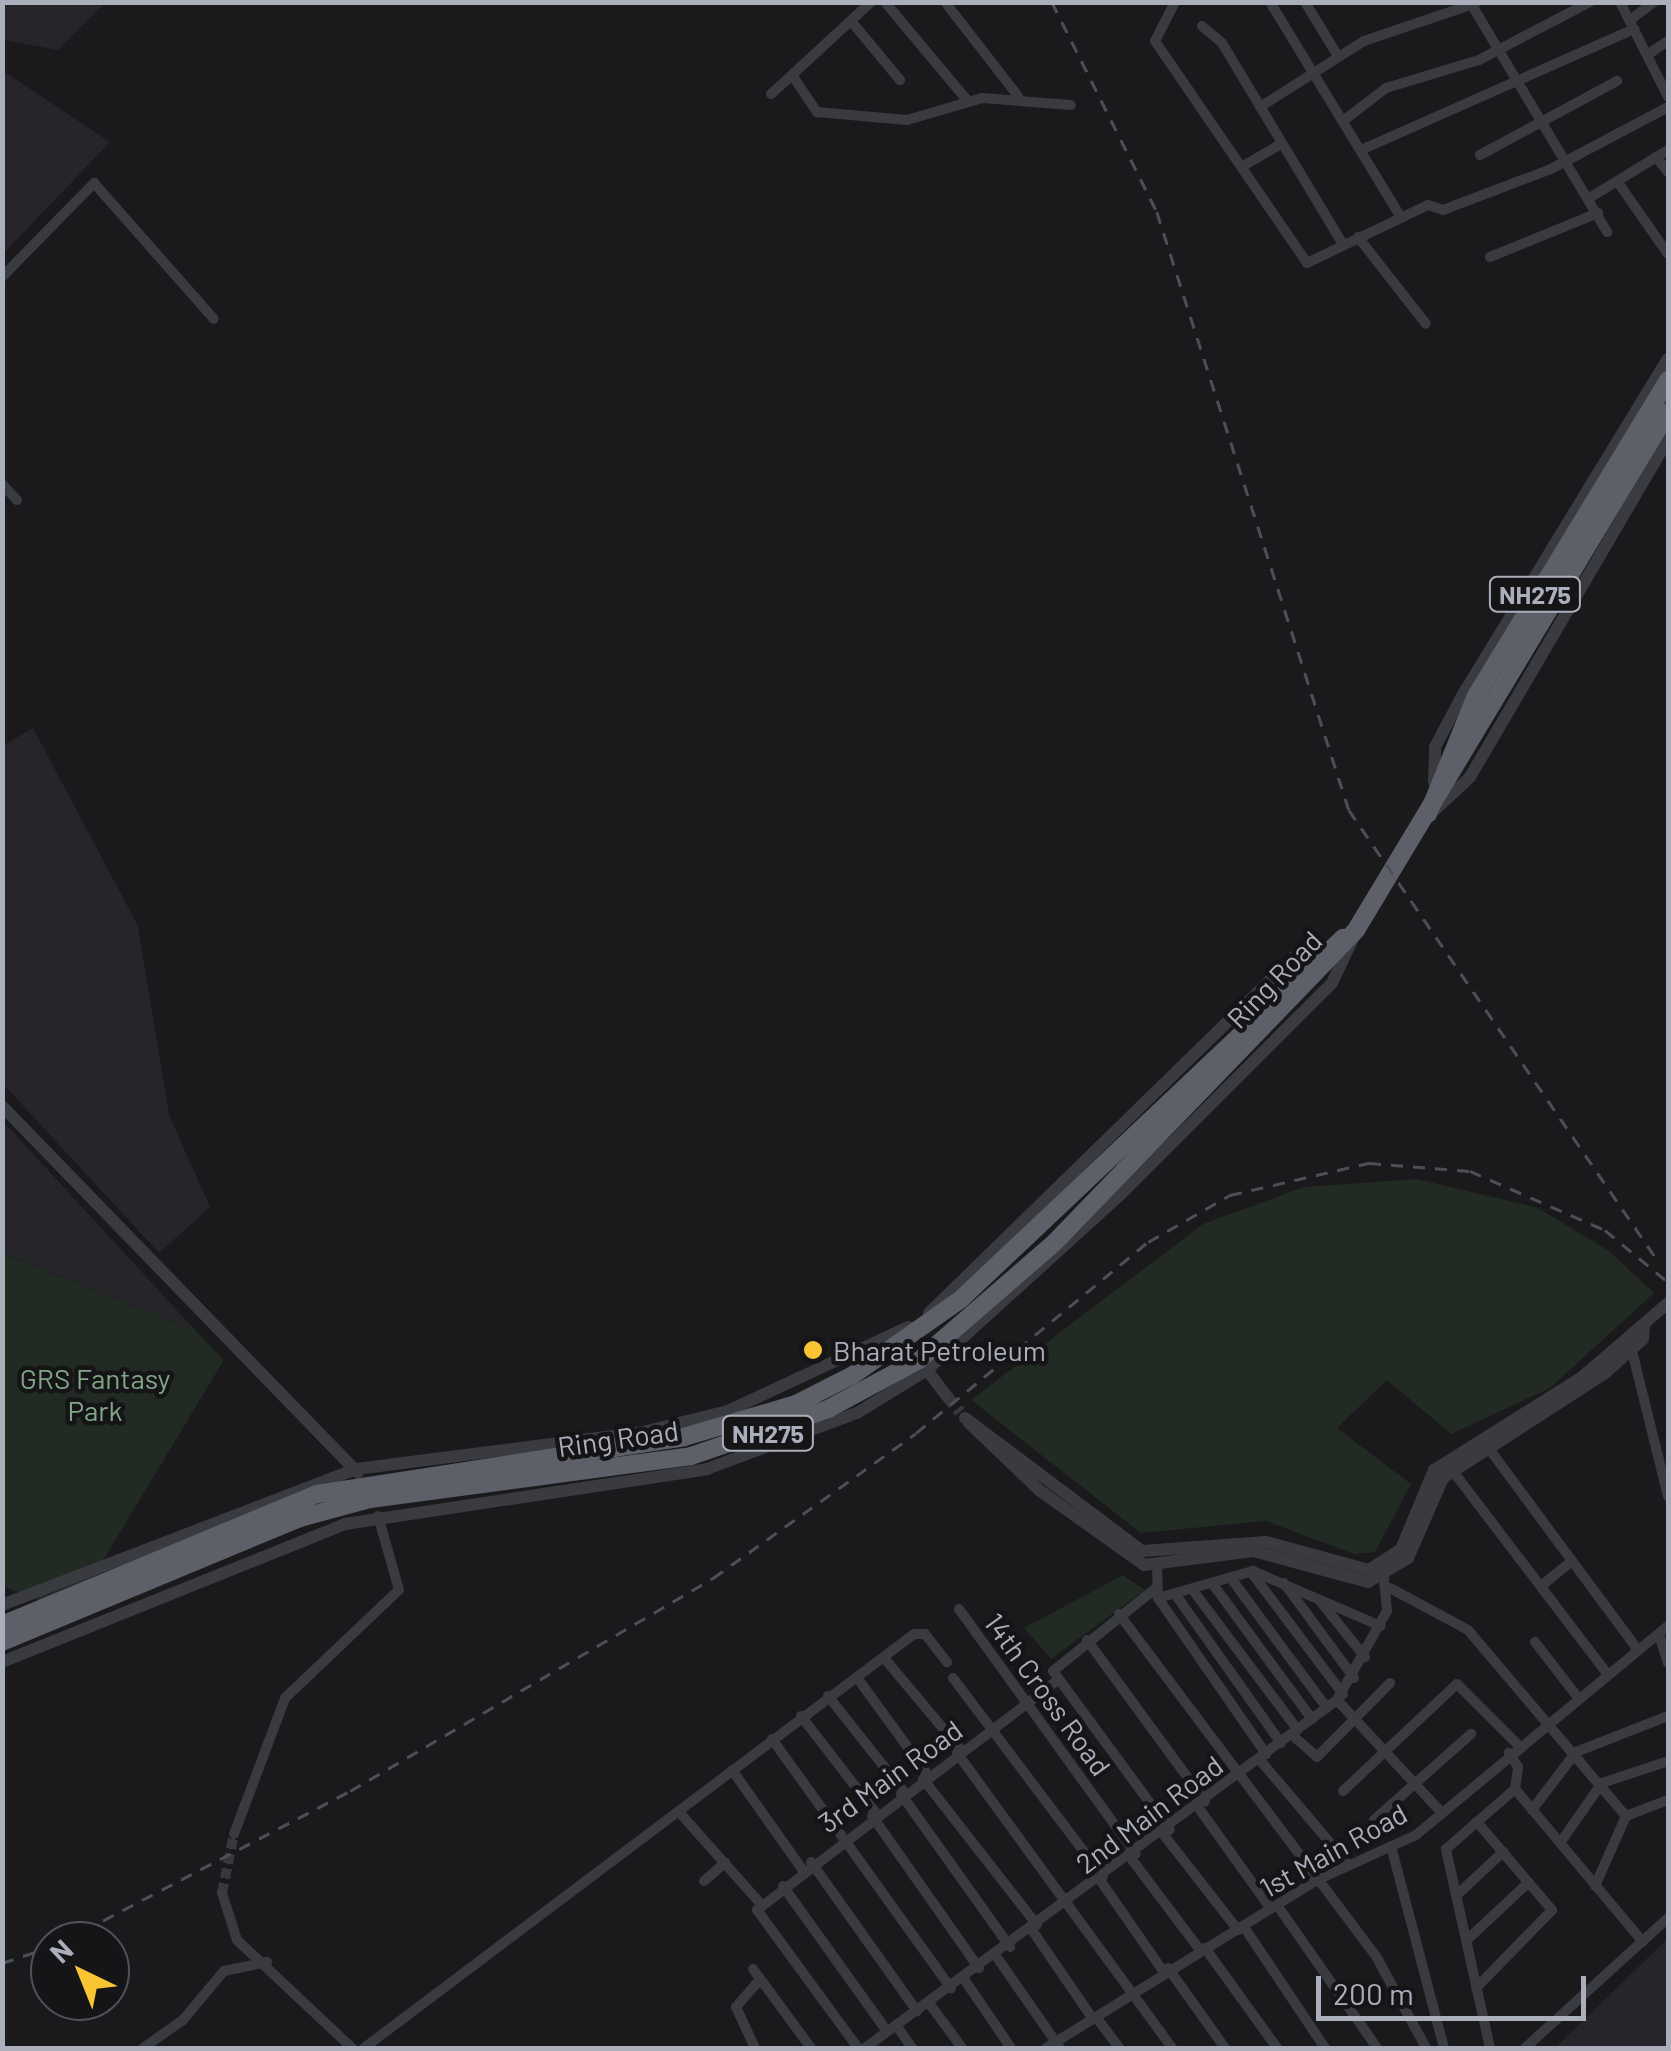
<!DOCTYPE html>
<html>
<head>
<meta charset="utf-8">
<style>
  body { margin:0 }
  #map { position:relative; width:1671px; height:2051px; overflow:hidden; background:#1a191c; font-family:Barlow,sans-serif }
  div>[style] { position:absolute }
  .built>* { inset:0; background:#262529 }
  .green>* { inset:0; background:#212a23 }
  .minor-tunnel>* { height:10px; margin-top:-5px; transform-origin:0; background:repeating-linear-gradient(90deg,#37373c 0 10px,transparent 0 15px) }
  .tertiary-tunnel>* { height:12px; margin-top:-6px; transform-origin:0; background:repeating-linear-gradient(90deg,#37373c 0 12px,transparent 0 18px) }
  .minor>* { height:10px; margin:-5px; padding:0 5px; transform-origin:5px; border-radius:5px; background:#3a3b41 }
  .tertiary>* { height:12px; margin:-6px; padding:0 6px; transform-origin:6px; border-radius:6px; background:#3a3b41 }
  .trunk>* { height:18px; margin:-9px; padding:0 9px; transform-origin:9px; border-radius:9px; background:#5e6069 }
  .rail>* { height:2.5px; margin-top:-1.25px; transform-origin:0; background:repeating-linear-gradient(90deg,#4d4f56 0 12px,transparent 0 22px) }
  .dots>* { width:28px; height:28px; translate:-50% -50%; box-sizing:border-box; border:5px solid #151417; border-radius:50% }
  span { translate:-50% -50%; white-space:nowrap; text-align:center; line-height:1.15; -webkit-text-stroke:9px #151417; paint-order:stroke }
  .shield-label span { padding:2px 8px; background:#151417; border:2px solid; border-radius:8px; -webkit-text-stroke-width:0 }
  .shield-label { font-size:25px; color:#abafbc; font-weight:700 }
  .street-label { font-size:28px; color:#abafbc }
  .poi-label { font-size:28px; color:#abafbc }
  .left { translate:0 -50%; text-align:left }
  .park-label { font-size:28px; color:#82a787 }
  .frame { position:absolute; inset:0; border:5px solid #abafbc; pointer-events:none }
  .north { position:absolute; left:30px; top:1921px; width:100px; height:100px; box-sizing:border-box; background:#151417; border:2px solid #515259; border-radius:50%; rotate:317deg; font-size:28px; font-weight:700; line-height:40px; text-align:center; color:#abafbc }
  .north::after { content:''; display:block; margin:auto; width:35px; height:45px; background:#fac533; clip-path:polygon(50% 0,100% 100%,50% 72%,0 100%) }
  .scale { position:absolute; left:1316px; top:1976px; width:270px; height:45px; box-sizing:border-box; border:5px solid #abafbc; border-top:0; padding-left:12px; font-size:30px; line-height:35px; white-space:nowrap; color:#abafbc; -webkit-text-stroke:8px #151417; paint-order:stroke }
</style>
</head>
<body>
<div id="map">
  <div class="built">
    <i style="clip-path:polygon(2px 3px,3px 2px,105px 3px,58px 50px,3px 40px)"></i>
    <i style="clip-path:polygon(2px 70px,110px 142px,3px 254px,2px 254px)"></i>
    <i style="clip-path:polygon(33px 728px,138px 926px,169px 1115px,210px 1207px,159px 1253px,3px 1084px,3px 746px)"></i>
    <i style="clip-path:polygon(2px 1120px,196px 1331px,3px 1253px)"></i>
    <i style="clip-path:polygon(1668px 1938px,1668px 2048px,1555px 2048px)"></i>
  </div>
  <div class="green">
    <i style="clip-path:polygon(1417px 1179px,1538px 1208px,1609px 1251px,1654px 1293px,1550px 1388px,1451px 1434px,1387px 1380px,1337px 1428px,1411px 1484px,1375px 1552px,1354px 1554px,1266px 1521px,1141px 1533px,971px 1400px,1203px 1224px,1304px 1187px)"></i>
    <i style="clip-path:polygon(2px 1253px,196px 1331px,224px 1360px,90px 1582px,42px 1602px,3px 1586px)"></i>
    <i style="clip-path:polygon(1123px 1575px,1145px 1590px,1051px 1659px,1024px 1628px)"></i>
  </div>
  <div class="minor-tunnel">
    <i style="left:222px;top:1893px;width:60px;rotate:-78.5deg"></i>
  </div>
  <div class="tertiary-tunnel">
    <i style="left:946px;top:1395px;width:22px;rotate:51deg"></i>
  </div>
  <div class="minor">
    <i style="left:871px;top:2px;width:108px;rotate:137.3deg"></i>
    <i style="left:792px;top:75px;width:45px;rotate:56deg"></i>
    <i style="left:817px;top:112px;width:90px;rotate:5.1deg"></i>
    <i style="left:907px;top:120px;width:78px;rotate:-16.3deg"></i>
    <i style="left:982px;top:98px;width:89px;rotate:4.5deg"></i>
    <i style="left:885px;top:2px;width:128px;rotate:50.1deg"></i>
    <i style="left:945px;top:2px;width:119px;rotate:52.2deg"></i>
    <i style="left:1175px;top:2px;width:44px;rotate:117.1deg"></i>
    <i style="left:1155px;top:41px;width:269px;rotate:55.6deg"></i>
    <i style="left:1307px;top:263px;width:134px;rotate:-25.6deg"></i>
    <i style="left:1428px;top:205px;width:16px;rotate:18deg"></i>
    <i style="left:1443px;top:210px;width:116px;rotate:-20.8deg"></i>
    <i style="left:1551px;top:169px;width:132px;rotate:-27.9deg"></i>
    <i style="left:1270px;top:2px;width:250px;rotate:58.7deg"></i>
    <i style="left:1305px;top:2px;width:63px;rotate:58.6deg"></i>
    <i style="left:1470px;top:2px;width:268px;rotate:59.2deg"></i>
    <i style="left:1620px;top:2px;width:106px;rotate:63.2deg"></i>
    <i style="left:1630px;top:20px;width:30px;rotate:-37deg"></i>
    <i style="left:851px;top:21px;width:77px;rotate:50.3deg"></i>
    <i style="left:1202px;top:26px;width:26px;rotate:40deg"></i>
    <i style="left:1222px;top:43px;width:235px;rotate:59deg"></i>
    <i style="left:1647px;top:55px;width:25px;rotate:-34deg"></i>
    <i style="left:771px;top:94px;width:28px;rotate:-42deg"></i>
    <i style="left:1260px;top:107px;width:123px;rotate:-32.4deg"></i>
    <i style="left:1364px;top:41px;width:118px;rotate:-18.7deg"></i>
    <i style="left:1343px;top:121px;width:54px;rotate:-37.5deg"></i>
    <i style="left:1386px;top:88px;width:97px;rotate:-16.8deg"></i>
    <i style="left:1479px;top:60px;width:125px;rotate:-27.6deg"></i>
    <i style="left:1361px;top:150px;width:299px;rotate:-23.9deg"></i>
    <i style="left:1480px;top:155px;width:156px;rotate:-28.4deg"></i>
    <i style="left:1656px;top:157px;width:19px;rotate:51deg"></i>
    <i style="left:1243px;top:166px;width:44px;rotate:-30.1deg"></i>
    <i style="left:1617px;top:181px;width:89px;rotate:55.1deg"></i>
    <i style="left:1591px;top:197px;width:90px;rotate:-31.4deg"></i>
    <i style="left:1358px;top:237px;width:110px;rotate:52deg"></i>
    <i style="left:1490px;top:257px;width:117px;rotate:-22.2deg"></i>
    <i style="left:2px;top:277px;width:132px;rotate:-45.6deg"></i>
    <i style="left:94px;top:183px;width:181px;rotate:48.6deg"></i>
    <i style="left:2px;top:484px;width:22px;rotate:47deg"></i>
    <i style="left:1632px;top:1351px;width:150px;rotate:76.1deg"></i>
    <i style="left:1487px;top:1446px;width:252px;rotate:53.5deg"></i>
    <i style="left:1452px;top:1470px;width:254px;rotate:52.7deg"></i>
    <i style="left:1157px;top:1567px;width:31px;rotate:88deg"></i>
    <i style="left:1158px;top:1598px;width:99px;rotate:-15.9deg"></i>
    <i style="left:1253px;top:1571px;width:139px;rotate:23.3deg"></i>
    <i style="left:1251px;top:1572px;width:153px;rotate:53deg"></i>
    <i style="left:1230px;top:1577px;width:163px;rotate:53.5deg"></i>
    <i style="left:1212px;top:1583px;width:169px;rotate:53.7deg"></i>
    <i style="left:1284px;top:1583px;width:118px;rotate:53.6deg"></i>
    <i style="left:1541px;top:1586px;width:40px;rotate:-39deg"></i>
    <i style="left:1156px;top:1588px;width:132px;rotate:141.1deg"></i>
    <i style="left:1053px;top:1671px;width:197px;rotate:53.7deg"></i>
    <i style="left:1390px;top:1588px;width:89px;rotate:28.3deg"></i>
    <i style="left:1468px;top:1630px;width:244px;rotate:49.7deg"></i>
    <i style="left:1192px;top:1589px;width:176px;rotate:53.1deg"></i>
    <i style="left:1175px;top:1594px;width:183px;rotate:54.6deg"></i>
    <i style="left:1158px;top:1598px;width:190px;rotate:55.3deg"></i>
    <i style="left:1320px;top:1601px;width:72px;rotate:51.2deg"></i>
    <i style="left:959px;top:1609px;width:302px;rotate:54.2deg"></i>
    <i style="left:1119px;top:1614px;width:430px;rotate:53.1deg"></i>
    <i style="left:1377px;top:1958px;width:102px;rotate:61.4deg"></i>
    <i style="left:1659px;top:1634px;width:30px;rotate:73deg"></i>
    <i style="left:1087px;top:1640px;width:200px;rotate:53.8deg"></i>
    <i style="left:1535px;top:1642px;width:67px;rotate:52.3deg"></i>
    <i style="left:885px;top:1659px;width:119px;rotate:50.1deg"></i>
    <i style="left:953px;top:1678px;width:249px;rotate:53deg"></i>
    <i style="left:858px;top:1679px;width:119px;rotate:53.9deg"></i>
    <i style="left:828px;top:1696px;width:122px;rotate:51.6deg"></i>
    <i style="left:1337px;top:1700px;width:153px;rotate:47.1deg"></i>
    <i style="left:801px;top:1716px;width:123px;rotate:52.3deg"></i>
    <i style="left:1292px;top:1735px;width:33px;rotate:41deg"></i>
    <i style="left:1317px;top:1757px;width:104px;rotate:-45.4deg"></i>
    <i style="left:772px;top:1739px;width:307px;rotate:54.3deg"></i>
    <i style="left:957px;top:1753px;width:365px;rotate:53.9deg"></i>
    <i style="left:1259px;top:1759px;width:139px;rotate:49.7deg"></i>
    <i style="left:732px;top:1770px;width:121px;rotate:54.7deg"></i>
    <i style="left:923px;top:1779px;width:185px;rotate:52deg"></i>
    <i style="left:1515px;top:1789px;width:199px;rotate:50.1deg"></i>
    <i style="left:1343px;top:1791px;width:156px;rotate:-43.2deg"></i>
    <i style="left:1457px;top:1684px;width:86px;rotate:45deg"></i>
    <i style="left:901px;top:1794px;width:188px;rotate:54.5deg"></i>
    <i style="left:1198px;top:1807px;width:125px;rotate:54.4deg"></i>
    <i style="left:1532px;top:1810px;width:73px;rotate:-52.8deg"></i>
    <i style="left:1576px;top:1752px;width:99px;rotate:-21.4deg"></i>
    <i style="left:679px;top:1812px;width:123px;rotate:48.3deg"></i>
    <i style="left:872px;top:1816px;width:186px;rotate:54.9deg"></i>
    <i style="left:1374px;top:1820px;width:130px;rotate:-41.6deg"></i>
    <i style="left:234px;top:1834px;width:145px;rotate:-69.4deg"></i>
    <i style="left:285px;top:1698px;width:157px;rotate:-43.5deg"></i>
    <i style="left:399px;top:1590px;width:77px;rotate:-105.8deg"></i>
    <i style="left:1163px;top:1834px;width:122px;rotate:52deg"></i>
    <i style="left:1560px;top:1843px;width:73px;rotate:-55deg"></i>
    <i style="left:1602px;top:1783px;width:70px;rotate:-18.4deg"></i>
    <i style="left:1391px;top:1846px;width:209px;rotate:75.3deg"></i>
    <i style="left:1130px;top:1857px;width:116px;rotate:53deg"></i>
    <i style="left:811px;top:1862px;width:183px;rotate:54.6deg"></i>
    <i style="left:1100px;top:1880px;width:111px;rotate:55.3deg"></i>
    <i style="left:704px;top:1881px;width:28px;rotate:-41deg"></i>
    <i style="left:783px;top:1886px;width:178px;rotate:54.4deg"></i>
    <i style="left:1595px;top:1886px;width:77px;rotate:-66.1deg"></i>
    <i style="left:1626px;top:1816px;width:45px;rotate:-20.9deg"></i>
    <i style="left:222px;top:1893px;width:49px;rotate:72.3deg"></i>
    <i style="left:237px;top:1940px;width:158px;rotate:43.2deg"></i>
    <i style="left:1458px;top:1894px;width:62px;rotate:-43deg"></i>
    <i style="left:1277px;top:1905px;width:174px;rotate:55deg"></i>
    <i style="left:1244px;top:1927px;width:146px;rotate:56.2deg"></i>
    <i style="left:1032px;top:1930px;width:108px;rotate:55.6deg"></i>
    <i style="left:1468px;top:1939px;width:83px;rotate:-43.1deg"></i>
    <i style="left:1205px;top:1948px;width:123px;rotate:54.2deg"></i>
    <i style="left:996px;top:1956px;width:112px;rotate:55.2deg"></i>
    <i style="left:1168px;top:1968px;width:98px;rotate:54.5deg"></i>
    <i style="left:753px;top:1969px;width:98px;rotate:53.7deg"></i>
    <i style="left:964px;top:1979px;width:83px;rotate:55.7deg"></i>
    <i style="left:1476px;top:1988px;width:109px;rotate:-45.7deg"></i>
    <i style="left:1552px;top:1910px;width:116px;rotate:-130.4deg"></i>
    <i style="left:929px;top:2003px;width:56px;rotate:53.7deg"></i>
    <i style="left:1096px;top:2017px;width:39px;rotate:53deg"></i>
    <i style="left:896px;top:2025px;width:28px;rotate:55deg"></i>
    <i style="left:143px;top:2048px;width:49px;rotate:-35deg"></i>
    <i style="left:183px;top:2020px;width:64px;rotate:-50.1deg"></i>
    <i style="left:224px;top:1971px;width:44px;rotate:-11.8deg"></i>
    <i style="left:364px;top:2048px;width:688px;rotate:-36.97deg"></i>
    <i style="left:914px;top:1634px;width:11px"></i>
    <i style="left:925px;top:1634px;width:36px;rotate:52deg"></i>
    <i style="left:755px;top:2048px;width:45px;rotate:-114.9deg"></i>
    <i style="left:736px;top:2007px;width:37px;rotate:-49deg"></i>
    <i style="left:858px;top:2048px;width:171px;rotate:-126.2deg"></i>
    <i style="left:757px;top:1910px;width:379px;rotate:-37.4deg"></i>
    <i style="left:865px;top:2048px;width:586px;rotate:-36.4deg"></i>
    <i style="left:1337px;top:1700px;width:102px;rotate:-60.7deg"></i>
    <i style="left:1387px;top:1611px;width:43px;rotate:-95.3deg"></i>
    <i style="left:1046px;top:2048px;width:317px;rotate:-31.8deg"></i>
    <i style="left:1315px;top:1881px;width:111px;rotate:-24.5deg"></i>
    <i style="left:1416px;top:1835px;width:327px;rotate:-39.7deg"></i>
    <i style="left:1490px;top:2048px;width:204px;rotate:-102.5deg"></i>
    <i style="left:1446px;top:1849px;width:91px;rotate:-41deg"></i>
    <i style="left:1515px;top:1789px;width:22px;rotate:-82deg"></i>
    <i style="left:1518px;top:1767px;width:17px;rotate:-123deg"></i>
    <i style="left:1525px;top:2048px;width:193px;rotate:-42.3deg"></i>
  </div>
  <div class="tertiary">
    <i style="left:1434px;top:782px;width:35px;rotate:-88deg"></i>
    <i style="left:1435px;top:747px;width:58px;rotate:-62.1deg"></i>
    <i style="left:1462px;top:696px;width:395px;rotate:-58.6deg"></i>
    <i style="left:1436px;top:809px;width:47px;rotate:-43.3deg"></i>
    <i style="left:1470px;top:777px;width:392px;rotate:-59.6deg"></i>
    <i style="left:2px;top:1106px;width:511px;rotate:45.87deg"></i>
    <i style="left:929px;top:1313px;width:514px;rotate:-44.29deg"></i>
    <i style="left:1297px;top:954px;width:22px;rotate:-3deg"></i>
    <i style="left:924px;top:1366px;width:36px;rotate:53deg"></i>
    <i style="left:965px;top:1418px;width:221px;rotate:36.9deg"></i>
    <i style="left:1142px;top:1551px;width:124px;rotate:-4.2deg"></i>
    <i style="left:1266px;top:1542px;width:107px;rotate:15.2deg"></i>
    <i style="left:1369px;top:1570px;width:38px;rotate:-33deg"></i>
    <i style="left:1401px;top:1549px;width:86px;rotate:-67.3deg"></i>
    <i style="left:1434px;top:1470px;width:175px;rotate:-32.1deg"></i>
    <i style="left:1582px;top:1377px;width:113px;rotate:-40.7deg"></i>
    <i style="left:969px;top:1423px;width:97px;rotate:43.7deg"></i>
    <i style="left:1039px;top:1490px;width:129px;rotate:35.5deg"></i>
    <i style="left:1144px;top:1565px;width:110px;rotate:-7.3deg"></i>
    <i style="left:1253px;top:1551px;width:119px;rotate:15.1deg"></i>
    <i style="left:1368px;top:1582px;width:47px;rotate:-31deg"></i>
    <i style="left:1408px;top:1558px;width:87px;rotate:-66.4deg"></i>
    <i style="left:1443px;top:1478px;width:192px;rotate:-32.9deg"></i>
    <i style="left:1604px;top:1374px;width:52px;rotate:-41.9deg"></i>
    <i style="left:1643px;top:1339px;width:14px;rotate:-86deg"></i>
    <i style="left:2px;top:1605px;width:379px;rotate:-21deg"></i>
    <i style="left:356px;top:1469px;width:289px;rotate:-7.3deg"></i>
    <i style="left:643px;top:1432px;width:88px;rotate:-13.9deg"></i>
    <i style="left:728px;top:1411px;width:199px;rotate:-25deg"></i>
    <i style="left:2px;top:1662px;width:370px;rotate:-21.9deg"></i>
    <i style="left:345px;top:1524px;width:366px;rotate:-8.6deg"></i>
    <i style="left:707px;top:1469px;width:160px;rotate:-20.5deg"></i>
    <i style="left:857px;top:1413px;width:82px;rotate:-31.6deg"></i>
    <i style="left:927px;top:1370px;width:259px;rotate:-42.2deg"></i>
    <i style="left:1119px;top:1196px;width:301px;rotate:-45deg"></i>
    <i style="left:1332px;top:983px;width:56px;rotate:-64.8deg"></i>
  </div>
  <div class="trunk">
    <i style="left:1428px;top:814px;width:127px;rotate:-67.9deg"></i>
    <i style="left:1476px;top:696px;width:370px;rotate:-58.7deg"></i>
    <i style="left:2px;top:1625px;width:341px;rotate:-22.6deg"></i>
    <i style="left:317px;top:1494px;width:371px;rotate:-8.8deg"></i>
    <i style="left:684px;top:1437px;width:117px;rotate:-16.4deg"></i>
    <i style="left:796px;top:1404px;width:64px;rotate:-27deg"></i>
    <i style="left:853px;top:1375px;width:132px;rotate:-35.1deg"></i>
    <i style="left:961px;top:1299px;width:526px;rotate:-43.38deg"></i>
    <i style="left:2px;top:1642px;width:323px;rotate:-22.6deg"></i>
    <i style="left:300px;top:1518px;width:73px;rotate:-15.2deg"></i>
    <i style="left:370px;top:1499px;width:324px;rotate:-7.6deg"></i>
    <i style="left:691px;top:1456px;width:145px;rotate:-18.9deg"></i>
    <i style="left:828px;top:1409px;width:103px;rotate:-28.3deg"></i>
    <i style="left:919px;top:1360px;width:179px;rotate:-40.9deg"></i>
    <i style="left:1054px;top:1243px;width:435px;rotate:-46deg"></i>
    <i style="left:1356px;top:930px;width:605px;rotate:-58.94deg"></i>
  </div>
  <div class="rail">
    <i style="left:1052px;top:2px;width:235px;rotate:63.4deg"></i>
    <i style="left:1157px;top:212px;width:628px;rotate:72.2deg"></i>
    <i style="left:1349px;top:810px;width:547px;rotate:55.58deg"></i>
    <i style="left:64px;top:1941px;width:323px;rotate:-27.7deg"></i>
    <i style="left:350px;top:1791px;width:421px;rotate:-30.4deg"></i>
    <i style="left:713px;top:1578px;width:249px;rotate:-35.5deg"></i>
    <i style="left:916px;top:1433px;width:301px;rotate:-39.5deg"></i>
    <i style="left:1148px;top:1242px;width:95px;rotate:-29.8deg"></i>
    <i style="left:1230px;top:1195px;width:143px;rotate:-13deg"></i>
    <i style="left:1369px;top:1163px;width:101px;rotate:4.5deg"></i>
    <i style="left:1470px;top:1171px;width:147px;rotate:23.6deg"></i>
    <i style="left:1605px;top:1230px;width:82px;rotate:39.5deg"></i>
    <i style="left:2px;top:1963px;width:51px;rotate:-18.4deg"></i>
  </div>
  <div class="dots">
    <i style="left:813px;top:1350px;background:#fac533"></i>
  </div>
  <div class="shield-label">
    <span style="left:1535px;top:594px">NH275</span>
    <span style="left:768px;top:1433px">NH275</span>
  </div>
  <div class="street-label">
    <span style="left:1274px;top:979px;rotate:-46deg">Ring Road</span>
    <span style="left:618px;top:1438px;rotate:-8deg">Ring Road</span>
    <span style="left:1048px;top:1694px;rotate:54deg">14th Cross Road</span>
    <span style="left:890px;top:1776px;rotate:-36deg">3rd Main Road</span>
    <span style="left:1149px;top:1814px;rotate:-37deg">2nd Main Road</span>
    <span style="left:1333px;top:1850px;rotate:-29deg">1st Main Road</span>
  </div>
  <div class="poi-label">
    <span class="left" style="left:833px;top:1350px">Bharat Petroleum</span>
  </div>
  <div class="park-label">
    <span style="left:95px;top:1394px">GRS Fantasy<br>Park</span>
  </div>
  <div class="frame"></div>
  <div class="north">N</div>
  <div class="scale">200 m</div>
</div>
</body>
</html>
